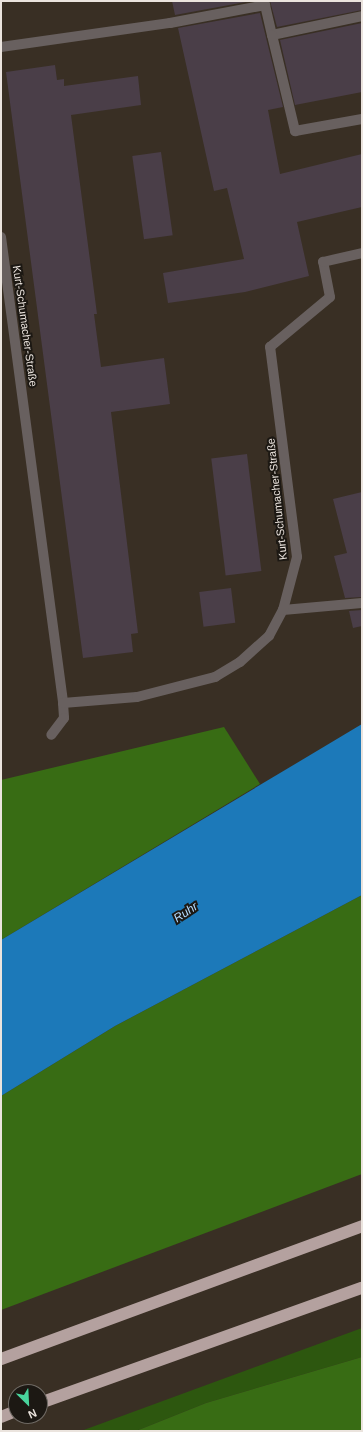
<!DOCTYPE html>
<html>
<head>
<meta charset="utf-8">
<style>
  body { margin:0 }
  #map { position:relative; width:363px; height:1432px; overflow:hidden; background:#392f24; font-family:Helvetica,sans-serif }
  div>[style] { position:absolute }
  .green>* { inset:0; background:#2d570f }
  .forest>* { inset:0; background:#386c14 }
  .water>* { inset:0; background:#1c79b9 }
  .building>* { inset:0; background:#4a3e48; transform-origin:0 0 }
  .service>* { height:10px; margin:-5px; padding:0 5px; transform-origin:5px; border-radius:5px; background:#68605f }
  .minor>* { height:10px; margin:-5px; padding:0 5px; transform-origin:5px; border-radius:5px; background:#68605f }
  .motorway>* { height:12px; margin:-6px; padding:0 6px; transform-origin:6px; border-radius:6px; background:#b4a19f }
  span { translate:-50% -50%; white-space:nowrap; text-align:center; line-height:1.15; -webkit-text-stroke:4px #1c1813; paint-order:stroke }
  .street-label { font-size:11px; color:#ebe4de }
  .water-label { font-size:12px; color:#b5dcff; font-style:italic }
  .frame { position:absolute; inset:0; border:2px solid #ebe4de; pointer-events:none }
  .north { position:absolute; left:8px; top:1384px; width:40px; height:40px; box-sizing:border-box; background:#1c1813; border:1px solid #6f6a64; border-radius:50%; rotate:156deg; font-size:11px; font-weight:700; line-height:16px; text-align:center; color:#ebe4de }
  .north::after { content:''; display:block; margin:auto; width:14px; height:18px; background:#49d49d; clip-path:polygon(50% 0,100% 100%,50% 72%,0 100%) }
</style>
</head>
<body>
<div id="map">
  <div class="green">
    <i style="clip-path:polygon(362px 1328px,362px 1357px,206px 1403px,136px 1431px,81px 1431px)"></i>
  </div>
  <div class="forest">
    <i style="clip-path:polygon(224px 727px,260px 784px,1px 940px,1px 780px)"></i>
    <i style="clip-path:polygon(362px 895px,362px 1174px,1px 1310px,1px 1096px,115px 1026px)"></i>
    <i style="clip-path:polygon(362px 1357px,362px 1431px,136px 1431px,206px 1403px)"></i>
  </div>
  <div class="water">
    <i style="clip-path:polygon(362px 724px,362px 895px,115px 1026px,1px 1096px,1px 940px)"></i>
  </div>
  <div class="building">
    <i style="clip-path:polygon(172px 1px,251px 1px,175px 15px)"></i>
    <i style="clip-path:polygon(270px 1px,362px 1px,362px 10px,277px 27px)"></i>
    <i style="clip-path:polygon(260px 13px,283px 107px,268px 110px,280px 174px,362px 154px,362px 207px,297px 222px,309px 276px,245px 292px,168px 303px,163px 273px,244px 259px,227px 188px,214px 191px,178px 28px)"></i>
    <i style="clip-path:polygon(362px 23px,362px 92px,295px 105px,280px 40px)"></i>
    <i style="clip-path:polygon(55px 65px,57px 80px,64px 79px,64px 86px,138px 76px,141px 105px,71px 115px,97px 314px,94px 314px,101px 367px,164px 358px,170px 404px,111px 412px,138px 633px,131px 634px,133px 652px,83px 658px,6px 72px)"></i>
    <i style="left:161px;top:152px;width:84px;height:29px;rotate:82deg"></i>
    <i style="left:247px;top:454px;width:118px;height:36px;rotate:83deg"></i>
    <i style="clip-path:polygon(362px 492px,362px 597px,345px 598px,334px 556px,347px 553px,333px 499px)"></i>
    <i style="left:231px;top:588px;width:35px;height:32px;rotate:83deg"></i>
    <i style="clip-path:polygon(362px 610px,362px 626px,353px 628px,349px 611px)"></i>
  </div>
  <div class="service">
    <i style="left:170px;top:23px;width:97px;rotate:-10.7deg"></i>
    <i style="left:265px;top:5px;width:31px;rotate:77deg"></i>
    <i style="left:272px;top:35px;width:92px;rotate:-11.9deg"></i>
    <i style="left:272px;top:35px;width:99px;rotate:76.5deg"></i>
    <i style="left:295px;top:131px;width:68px;rotate:-10.2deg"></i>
    <i style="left:270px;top:347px;width:78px;rotate:-39.8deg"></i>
    <i style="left:330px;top:297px;width:36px;rotate:-101deg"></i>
    <i style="left:323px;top:262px;width:40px;rotate:-13deg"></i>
    <i style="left:283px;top:610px;width:79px;rotate:-5.1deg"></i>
  </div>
  <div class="minor">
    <i style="left:1px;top:47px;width:171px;rotate:-8.1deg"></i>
    <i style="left:1px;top:237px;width:470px;rotate:82.4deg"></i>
    <i style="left:63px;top:703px;width:15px;rotate:86deg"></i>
    <i style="left:64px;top:718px;width:21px;rotate:127deg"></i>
    <i style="left:63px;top:703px;width:74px;rotate:-4.6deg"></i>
    <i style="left:137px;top:697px;width:81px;rotate:-14.4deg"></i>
    <i style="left:215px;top:677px;width:29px;rotate:-31deg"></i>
    <i style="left:240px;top:662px;width:39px;rotate:-42deg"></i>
    <i style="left:269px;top:636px;width:30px;rotate:-62deg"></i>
    <i style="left:283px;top:610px;width:55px;rotate:-75.2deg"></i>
    <i style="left:297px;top:557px;width:212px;rotate:-97.3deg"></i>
  </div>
  <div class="motorway">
    <i style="left:1px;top:1359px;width:385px;rotate:-20.2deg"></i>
    <i style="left:40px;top:1403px;width:342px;rotate:-19.7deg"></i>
    <i style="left:1px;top:1417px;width:16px;rotate:-22deg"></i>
  </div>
  <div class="street-label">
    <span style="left:25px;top:326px;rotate:82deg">Kurt-Schumacher-Straße</span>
    <span style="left:277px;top:499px;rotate:-96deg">Kurt-Schumacher-Straße</span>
  </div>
  <div class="water-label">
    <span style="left:186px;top:913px;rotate:-34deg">Ruhr</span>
  </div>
  <div class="frame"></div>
  <div class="north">N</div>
</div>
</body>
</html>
